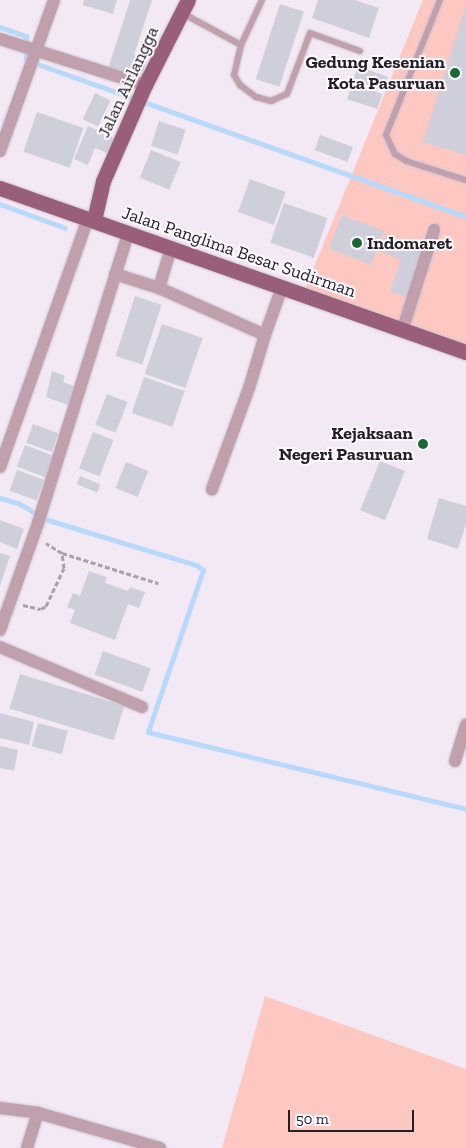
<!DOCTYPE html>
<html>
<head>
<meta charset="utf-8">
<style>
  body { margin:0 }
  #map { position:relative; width:466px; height:1148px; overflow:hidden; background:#f2e9f5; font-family:"Zilla Slab",serif }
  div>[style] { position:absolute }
  .green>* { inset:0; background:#fdc7c2 }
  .stream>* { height:5px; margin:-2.5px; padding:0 2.5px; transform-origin:2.5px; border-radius:2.5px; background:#b9d9fb }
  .building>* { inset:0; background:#cfcfdc; transform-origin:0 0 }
  .path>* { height:3px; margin-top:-1.5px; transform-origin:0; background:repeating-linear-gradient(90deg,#a8a2ab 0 5px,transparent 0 7.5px) }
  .roads { filter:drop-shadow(0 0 1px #cdc5cf) drop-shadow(0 0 1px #cdc5cf) }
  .service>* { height:6px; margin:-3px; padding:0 3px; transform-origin:3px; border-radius:3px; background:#c1a0ae }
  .minor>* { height:12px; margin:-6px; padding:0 6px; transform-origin:6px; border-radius:6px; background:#c1a0ae }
  .primary>* { height:15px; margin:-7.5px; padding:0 7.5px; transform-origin:7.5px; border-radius:7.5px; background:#995f7a }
  .dots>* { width:14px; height:14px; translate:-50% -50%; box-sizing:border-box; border:2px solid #fdf8ff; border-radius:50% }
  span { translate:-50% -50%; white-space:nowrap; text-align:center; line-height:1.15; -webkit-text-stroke:4px #fdf8ff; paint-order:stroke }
  .poi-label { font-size:18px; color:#232024; font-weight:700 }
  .right { translate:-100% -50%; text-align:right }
  .left { translate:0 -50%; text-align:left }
  .street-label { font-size:18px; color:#232024 }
  .scale { position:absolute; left:288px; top:1110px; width:126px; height:22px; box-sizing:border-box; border:2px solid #232024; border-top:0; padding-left:6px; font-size:15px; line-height:18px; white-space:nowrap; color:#232024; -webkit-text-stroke:4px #fdf8ff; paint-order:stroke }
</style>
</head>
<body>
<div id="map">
  <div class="green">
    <i style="clip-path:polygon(423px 0,466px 0,466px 352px,303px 294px)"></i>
    <i style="clip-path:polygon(265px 996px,466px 1069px,466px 1148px,222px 1148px)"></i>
  </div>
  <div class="stream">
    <i style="left:0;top:27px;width:28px;rotate:19deg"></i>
    <i style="left:26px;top:36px;width:24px;rotate:90deg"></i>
    <i style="left:26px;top:60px;width:467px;rotate:19.6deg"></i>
    <i style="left:0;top:204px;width:69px;rotate:20.3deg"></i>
    <i style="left:0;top:498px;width:19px;rotate:16deg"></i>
    <i style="left:18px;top:503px;width:34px;rotate:30deg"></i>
    <i style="left:48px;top:520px;width:155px;rotate:16.9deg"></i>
    <i style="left:196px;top:565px;width:9px;rotate:36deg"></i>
    <i style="left:203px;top:570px;width:171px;rotate:108.8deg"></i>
    <i style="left:148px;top:732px;width:327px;rotate:13.6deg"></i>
  </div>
  <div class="building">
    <i style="clip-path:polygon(84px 0,117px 0,113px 14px,83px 5px)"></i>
    <i style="clip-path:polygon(130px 0,152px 0,134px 55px,147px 58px,141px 81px,107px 72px)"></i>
    <i style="clip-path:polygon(318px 0,355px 0,379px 8px,369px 38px,312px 18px)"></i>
    <i style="left:280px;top:4px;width:25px;height:79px;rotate:18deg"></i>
    <i style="clip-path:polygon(466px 5px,466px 155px,423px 142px)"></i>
    <i style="left:358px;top:66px;width:32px;height:15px;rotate:20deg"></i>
    <i style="left:352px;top:84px;width:32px;height:16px;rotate:18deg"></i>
    <i style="left:95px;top:93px;width:17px;height:29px;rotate:25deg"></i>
    <i style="left:37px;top:112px;width:49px;height:42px;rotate:19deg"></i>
    <i style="left:159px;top:121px;width:28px;height:26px;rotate:18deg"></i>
    <i style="clip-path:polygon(88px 126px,116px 139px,109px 154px,95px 148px,88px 165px,74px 159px)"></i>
    <i style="left:320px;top:135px;width:35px;height:16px;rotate:20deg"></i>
    <i style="left:151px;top:150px;width:32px;height:30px;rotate:22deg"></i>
    <i style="left:250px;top:179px;width:38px;height:35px;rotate:20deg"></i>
    <i style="left:284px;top:203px;width:46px;height:42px;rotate:19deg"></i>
    <i style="left:342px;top:215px;width:45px;height:36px;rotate:21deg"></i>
    <i style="clip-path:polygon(385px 237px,426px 252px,410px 298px,390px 291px,401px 260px,379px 251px)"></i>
    <i style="left:135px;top:296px;width:28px;height:63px;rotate:18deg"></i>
    <i style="left:162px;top:324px;width:43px;height:53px;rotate:19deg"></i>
    <i style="clip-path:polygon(52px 371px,65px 376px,63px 382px,79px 388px,73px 407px,46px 397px)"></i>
    <i style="left:144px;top:377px;width:43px;height:38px;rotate:19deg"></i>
    <i style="left:107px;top:394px;width:22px;height:33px;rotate:21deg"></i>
    <i style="left:33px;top:424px;width:27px;height:20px;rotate:20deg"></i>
    <i style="left:93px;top:432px;width:22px;height:39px;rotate:21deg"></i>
    <i style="left:25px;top:445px;width:31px;height:23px;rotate:21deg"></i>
    <i style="left:380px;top:461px;width:27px;height:53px;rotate:22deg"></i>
    <i style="left:126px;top:462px;width:24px;height:28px;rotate:22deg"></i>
    <i style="left:17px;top:470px;width:29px;height:22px;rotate:20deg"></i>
    <i style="left:80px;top:476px;width:22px;height:9px;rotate:22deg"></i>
    <i style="clip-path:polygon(439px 498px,466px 506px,466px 524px,458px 549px,427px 539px)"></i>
    <i style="clip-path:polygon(0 520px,24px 529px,17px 549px,0 542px)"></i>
    <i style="clip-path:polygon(0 553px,10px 556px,0 586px)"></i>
    <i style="clip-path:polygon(89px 571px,107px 577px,105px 583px,128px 591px,130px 587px,145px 592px,139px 608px,128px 604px,115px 640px,70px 623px,75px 610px,67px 607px,73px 593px,80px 596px)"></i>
    <i style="left:103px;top:651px;width:51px;height:25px;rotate:20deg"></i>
    <i style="left:20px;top:674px;width:109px;height:36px;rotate:17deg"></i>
    <i style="clip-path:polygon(0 713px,34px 722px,29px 745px,0 738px)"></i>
    <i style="left:38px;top:723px;width:31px;height:24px;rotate:15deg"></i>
    <i style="clip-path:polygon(0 746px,18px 750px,14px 771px,0 768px)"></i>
  </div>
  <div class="path">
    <i style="left:62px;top:553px;width:101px;rotate:17.4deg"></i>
    <i style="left:23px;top:605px;width:18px;rotate:13deg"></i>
    <i style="left:41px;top:609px;width:6px;rotate:-31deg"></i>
    <i style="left:46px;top:606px;width:42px;rotate:-64.7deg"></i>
    <i style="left:64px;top:568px;width:15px;rotate:-98deg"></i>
    <i style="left:62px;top:553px;width:19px;rotate:-148deg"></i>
  </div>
  <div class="roads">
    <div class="service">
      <i style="left:440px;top:0;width:145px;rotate:111.8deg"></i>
      <i style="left:386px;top:135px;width:21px;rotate:65deg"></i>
      <i style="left:395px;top:154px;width:13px;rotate:32deg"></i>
      <i style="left:406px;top:161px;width:63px;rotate:17.6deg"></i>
      <i style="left:182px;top:13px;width:67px;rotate:28.5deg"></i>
      <i style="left:241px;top:45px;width:31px;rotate:103deg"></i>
      <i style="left:234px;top:75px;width:12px;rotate:59deg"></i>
      <i style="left:240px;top:85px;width:20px;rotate:37deg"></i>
      <i style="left:256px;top:97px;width:16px;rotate:15deg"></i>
      <i style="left:271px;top:101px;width:17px;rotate:-24deg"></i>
      <i style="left:287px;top:94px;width:65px;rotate:-69.3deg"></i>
      <i style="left:310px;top:33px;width:53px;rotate:19.8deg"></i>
      <i style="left:241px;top:45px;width:50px;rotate:-65deg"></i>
    </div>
    <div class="minor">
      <i style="left:0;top:39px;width:152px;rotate:17.6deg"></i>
      <i style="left:0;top:151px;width:160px;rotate:-70.3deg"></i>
      <i style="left:171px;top:248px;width:42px;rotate:106.7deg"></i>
      <i style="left:159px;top:288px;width:116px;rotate:23.9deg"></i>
      <i style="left:265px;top:335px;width:55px;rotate:106.8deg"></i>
      <i style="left:249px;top:388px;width:108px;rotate:110.1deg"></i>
      <i style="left:115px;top:274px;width:46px;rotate:17.7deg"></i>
      <i style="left:403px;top:328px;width:103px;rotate:-72.4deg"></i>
      <i style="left:265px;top:335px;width:51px;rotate:-70.5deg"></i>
      <i style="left:0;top:467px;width:264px;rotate:-70.5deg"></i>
      <i style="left:0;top:630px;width:114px;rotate:-70.4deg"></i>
      <i style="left:38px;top:523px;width:303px;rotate:-72.7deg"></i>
      <i style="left:0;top:647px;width:154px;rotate:22.9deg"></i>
      <i style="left:455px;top:761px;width:38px;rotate:-73deg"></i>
      <i style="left:0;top:1108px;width:38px;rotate:7deg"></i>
      <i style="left:38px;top:1113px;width:127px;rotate:16deg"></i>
      <i style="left:27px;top:1148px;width:37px;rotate:-73deg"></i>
    </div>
    <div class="primary">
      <i style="left:0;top:188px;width:494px;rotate:19.4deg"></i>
      <i style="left:94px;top:220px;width:40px;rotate:-77deg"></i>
      <i style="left:103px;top:181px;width:105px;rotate:-66.4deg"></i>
      <i style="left:145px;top:85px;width:95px;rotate:-63.2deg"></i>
    </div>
  </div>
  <div class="dots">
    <i style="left:455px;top:73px;background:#1b6836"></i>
    <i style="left:357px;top:243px;background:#1b6836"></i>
    <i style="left:423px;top:444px;background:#1b6836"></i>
  </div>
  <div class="poi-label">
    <span class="right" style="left:445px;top:73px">Gedung Kesenian<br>Kota Pasuruan</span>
    <span class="left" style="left:367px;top:243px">Indomaret</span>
    <span class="right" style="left:413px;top:444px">Kejaksaan<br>Negeri Pasuruan</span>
  </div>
  <div class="street-label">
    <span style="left:128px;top:82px;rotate:-65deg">Jalan Airlangga</span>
    <span style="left:239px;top:252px;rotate:19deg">Jalan Panglima Besar Sudirman</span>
  </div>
  <div class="scale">50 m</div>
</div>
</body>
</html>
